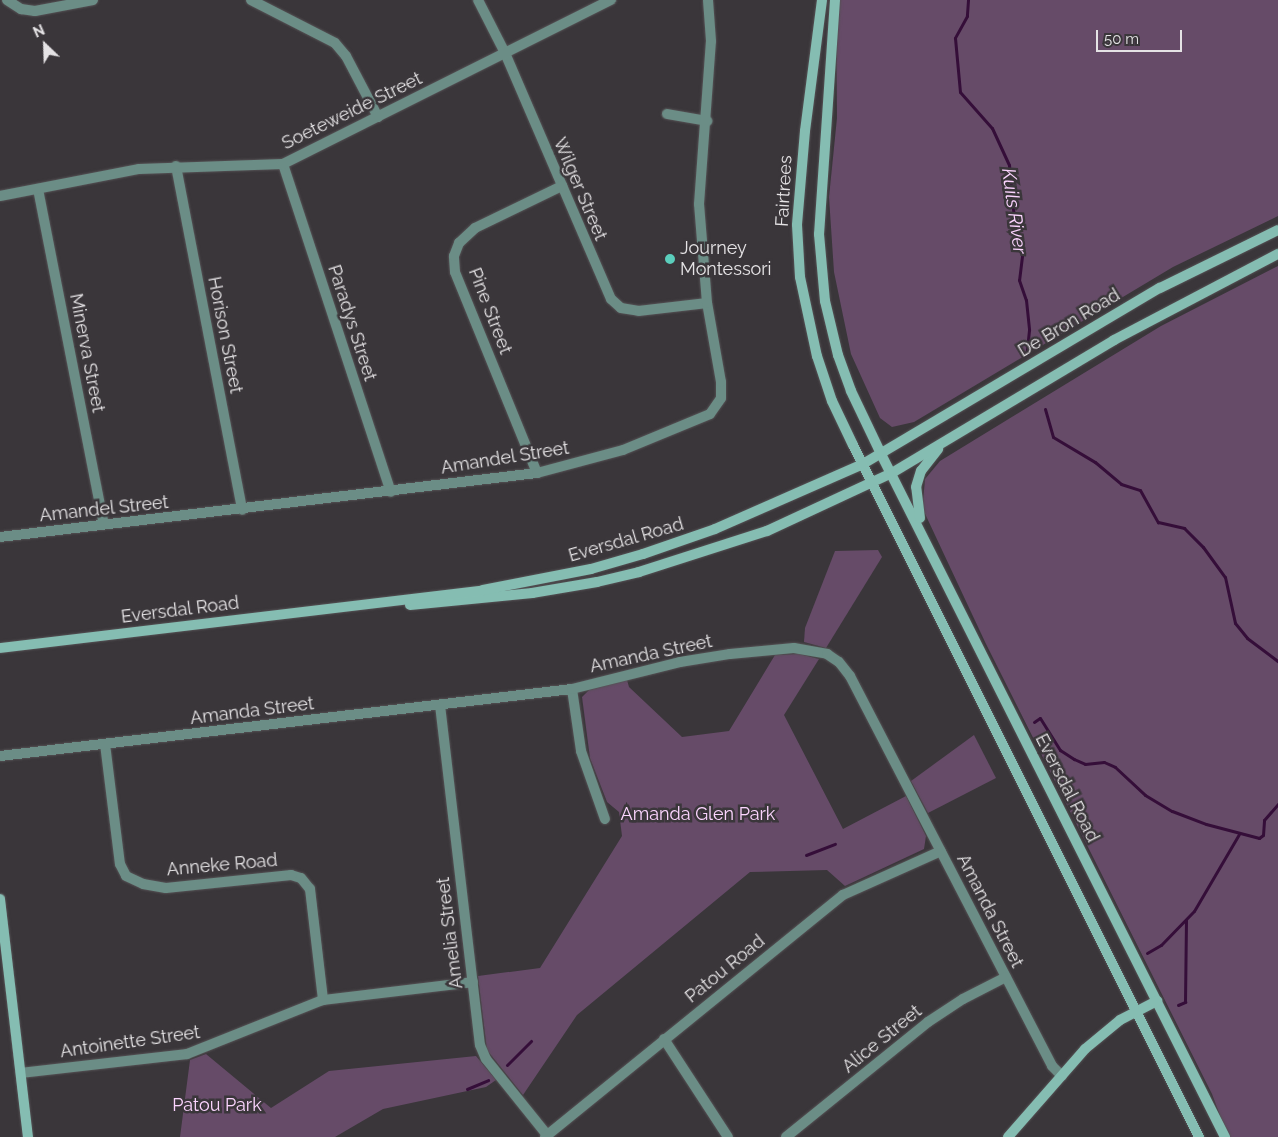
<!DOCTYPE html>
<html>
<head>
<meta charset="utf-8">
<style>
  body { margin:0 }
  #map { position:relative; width:1278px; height:1137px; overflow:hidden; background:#3a363a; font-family:Raleway,sans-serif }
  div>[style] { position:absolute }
  .green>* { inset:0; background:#664b68 }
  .stream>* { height:3px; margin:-1.5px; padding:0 1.5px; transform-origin:1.5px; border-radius:1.5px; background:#350e39 }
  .roads { filter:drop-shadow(0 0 1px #555255) drop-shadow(0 0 1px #555255) }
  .street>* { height:10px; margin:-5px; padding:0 5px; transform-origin:5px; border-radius:5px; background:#6b8d86 }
  .secondary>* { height:10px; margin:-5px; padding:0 5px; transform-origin:5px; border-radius:5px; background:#85bdb2 }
  .dots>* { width:14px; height:14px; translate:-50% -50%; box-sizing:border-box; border:2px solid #3a363a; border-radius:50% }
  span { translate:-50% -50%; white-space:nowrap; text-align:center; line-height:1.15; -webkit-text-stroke:5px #3a363a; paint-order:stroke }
  .street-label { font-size:18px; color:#e5e3e5 }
  .poi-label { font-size:18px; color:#e5e3e5 }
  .left { translate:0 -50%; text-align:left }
  .park-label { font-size:18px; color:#fcd5ff }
  .water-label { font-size:19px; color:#fcd4ff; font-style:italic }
  .north { position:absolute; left:20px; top:20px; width:50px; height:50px; -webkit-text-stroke:4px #3a363a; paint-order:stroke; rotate:336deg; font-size:14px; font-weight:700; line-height:20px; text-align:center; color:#e5e3e5 }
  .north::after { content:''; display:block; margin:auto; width:18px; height:22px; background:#e5e3e5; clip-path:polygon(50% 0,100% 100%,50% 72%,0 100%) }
  .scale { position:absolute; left:1096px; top:30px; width:86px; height:22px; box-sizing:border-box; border:2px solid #e5e3e5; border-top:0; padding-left:6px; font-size:15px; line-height:18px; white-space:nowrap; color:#e5e3e5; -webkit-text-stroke:4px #3a363a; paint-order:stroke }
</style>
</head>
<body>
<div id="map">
  <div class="green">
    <i style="clip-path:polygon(836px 0,1278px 0,1278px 216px,1173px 267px,914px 422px,892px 427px,880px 418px,851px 354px,834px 272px,829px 197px,837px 118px)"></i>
    <i style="clip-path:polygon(1278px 266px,1278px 1137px,1228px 1137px,1212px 1094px,986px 644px,920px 503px,923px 502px,925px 479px,940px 461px,1161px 326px)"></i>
    <i style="clip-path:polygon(878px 550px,882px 557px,826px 648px,804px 642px,805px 628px,835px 551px)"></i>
    <i style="clip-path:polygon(799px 654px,819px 659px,784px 715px,843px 829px,906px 796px,926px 836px,924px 849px,845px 886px,827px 870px,750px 872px,577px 1015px,523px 1095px,487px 1050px,478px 976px,540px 968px,622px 836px,619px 812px,607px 802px,590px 758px,582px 697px,589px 690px,627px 680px,629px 687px,682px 737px,729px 731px,775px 655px)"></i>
    <i style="clip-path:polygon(974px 735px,996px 778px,928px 813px,911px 781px)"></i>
    <i style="clip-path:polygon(206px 1054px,271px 1108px,329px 1071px,476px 1056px,496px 1080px,486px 1087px,383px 1109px,335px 1137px,180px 1137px,190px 1060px)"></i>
  </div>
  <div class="stream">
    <i style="left:968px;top:0;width:16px;rotate:94deg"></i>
    <i style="left:967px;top:16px;width:25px;rotate:119deg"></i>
    <i style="left:955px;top:38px;width:54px;rotate:84.7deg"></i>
    <i style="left:960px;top:92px;width:48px;rotate:48.4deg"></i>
    <i style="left:992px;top:128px;width:41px;rotate:65.3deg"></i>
    <i style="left:1009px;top:165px;width:54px;rotate:84.7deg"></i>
    <i style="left:1014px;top:219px;width:30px;rotate:73deg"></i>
    <i style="left:1023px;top:248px;width:32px;rotate:97deg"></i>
    <i style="left:1019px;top:280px;width:21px;rotate:71deg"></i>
    <i style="left:1026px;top:300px;width:30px;rotate:84deg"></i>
    <i style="left:1029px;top:330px;width:20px;rotate:96deg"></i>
    <i style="left:1045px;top:409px;width:29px;rotate:74deg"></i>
    <i style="left:1053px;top:437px;width:49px;rotate:30.8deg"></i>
    <i style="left:1095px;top:462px;width:34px;rotate:40deg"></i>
    <i style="left:1121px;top:484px;width:20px;rotate:18deg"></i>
    <i style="left:1140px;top:490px;width:37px;rotate:61deg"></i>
    <i style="left:1158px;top:522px;width:27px;rotate:13deg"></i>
    <i style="left:1184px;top:528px;width:27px;rotate:45deg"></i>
    <i style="left:1203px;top:547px;width:37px;rotate:54deg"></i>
    <i style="left:1225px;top:577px;width:47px;rotate:77.7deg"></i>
    <i style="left:1235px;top:623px;width:19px;rotate:51deg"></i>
    <i style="left:1247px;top:638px;width:39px;rotate:37deg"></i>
    <i style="left:1034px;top:722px;width:7px;rotate:-34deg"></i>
    <i style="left:1040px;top:718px;width:38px;rotate:58deg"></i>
    <i style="left:1060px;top:750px;width:17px;rotate:33deg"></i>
    <i style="left:1074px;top:759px;width:12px;rotate:24deg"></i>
    <i style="left:1085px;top:764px;width:19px;rotate:-6deg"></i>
    <i style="left:1104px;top:762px;width:12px;rotate:24deg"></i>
    <i style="left:1115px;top:767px;width:41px;rotate:43deg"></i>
    <i style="left:1145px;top:795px;width:31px;rotate:31deg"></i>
    <i style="left:1172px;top:811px;width:36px;rotate:21deg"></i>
    <i style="left:1206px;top:824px;width:55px;rotate:14.8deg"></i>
    <i style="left:1259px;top:838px;width:5px;rotate:-37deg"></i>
    <i style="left:1263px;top:835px;width:15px;rotate:-86deg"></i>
    <i style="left:1264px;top:820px;width:21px;rotate:-49deg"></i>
    <i style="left:806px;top:855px;width:31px;rotate:-21deg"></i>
    <i style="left:1147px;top:953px;width:16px;rotate:-30deg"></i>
    <i style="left:1161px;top:945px;width:47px;rotate:-45.9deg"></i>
    <i style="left:1194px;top:911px;width:89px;rotate:-59.7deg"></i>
    <i style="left:1178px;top:1005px;width:8px;rotate:-23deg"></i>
    <i style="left:1185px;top:1002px;width:82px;rotate:-89.3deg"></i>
    <i style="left:507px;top:1065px;width:34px;rotate:-45deg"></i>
    <i style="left:467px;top:1089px;width:23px;rotate:-23deg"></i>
  </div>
  <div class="roads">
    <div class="street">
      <i style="left:7px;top:0;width:17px;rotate:33deg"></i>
      <i style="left:21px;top:9px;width:14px;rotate:8deg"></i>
      <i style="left:35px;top:11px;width:59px;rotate:-10.7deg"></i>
      <i style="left:251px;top:0;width:94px;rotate:27.1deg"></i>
      <i style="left:335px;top:43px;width:17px;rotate:50deg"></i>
      <i style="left:346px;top:56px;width:69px;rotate:62.3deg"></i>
      <i style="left:478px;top:0;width:59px;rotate:63deg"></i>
      <i style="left:505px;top:53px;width:268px;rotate:66.7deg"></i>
      <i style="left:611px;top:299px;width:13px;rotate:42deg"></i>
      <i style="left:621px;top:308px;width:18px;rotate:9deg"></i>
      <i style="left:639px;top:311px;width:68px;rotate:-6.7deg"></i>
      <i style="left:667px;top:114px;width:41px;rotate:9.9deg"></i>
      <i style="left:283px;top:164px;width:345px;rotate:71.8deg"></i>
      <i style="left:176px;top:166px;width:350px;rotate:79.1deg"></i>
      <i style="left:38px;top:189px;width:341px;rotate:78.9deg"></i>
      <i style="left:0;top:196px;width:142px;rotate:-11deg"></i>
      <i style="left:139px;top:169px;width:144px;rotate:-2deg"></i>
      <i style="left:283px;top:164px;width:367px;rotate:-26.6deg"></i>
      <i style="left:537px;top:473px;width:217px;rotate:-112.2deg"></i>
      <i style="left:455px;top:272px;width:16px;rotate:-94deg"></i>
      <i style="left:454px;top:256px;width:14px;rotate:-69deg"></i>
      <i style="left:459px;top:243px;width:22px;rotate:-43deg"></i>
      <i style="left:475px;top:228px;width:97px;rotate:-25.8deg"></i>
      <i style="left:0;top:537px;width:541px;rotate:-6.8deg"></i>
      <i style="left:537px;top:473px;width:89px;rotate:-15deg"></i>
      <i style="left:623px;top:450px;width:94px;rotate:-22.5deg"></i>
      <i style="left:710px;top:414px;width:19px;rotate:-55deg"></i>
      <i style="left:721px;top:398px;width:16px;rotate:-90deg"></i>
      <i style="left:721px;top:382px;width:80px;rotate:-100deg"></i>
      <i style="left:707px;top:303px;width:99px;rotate:-94.6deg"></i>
      <i style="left:699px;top:204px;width:163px;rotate:-85.8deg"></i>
      <i style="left:711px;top:41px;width:41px;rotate:-94.2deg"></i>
      <i style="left:572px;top:689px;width:63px;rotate:81.7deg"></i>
      <i style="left:581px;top:751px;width:72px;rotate:70.6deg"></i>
      <i style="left:440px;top:705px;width:342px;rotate:83.3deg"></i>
      <i style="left:480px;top:1045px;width:15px;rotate:67deg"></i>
      <i style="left:486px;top:1059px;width:97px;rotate:51.2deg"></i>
      <i style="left:105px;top:744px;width:121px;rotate:82.9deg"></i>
      <i style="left:120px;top:864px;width:13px;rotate:63deg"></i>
      <i style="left:126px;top:876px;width:19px;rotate:25deg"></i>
      <i style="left:143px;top:884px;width:23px;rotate:10deg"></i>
      <i style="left:166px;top:888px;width:126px;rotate:-5.9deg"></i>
      <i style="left:291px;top:875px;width:10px;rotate:17deg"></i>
      <i style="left:301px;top:878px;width:14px;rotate:51deg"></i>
      <i style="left:310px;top:889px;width:112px;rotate:83.3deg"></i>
      <i style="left:0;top:756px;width:576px;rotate:-6.68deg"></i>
      <i style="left:572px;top:689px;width:111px;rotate:-14deg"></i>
      <i style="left:680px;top:662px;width:51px;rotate:-9.1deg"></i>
      <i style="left:730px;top:654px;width:64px;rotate:-5.4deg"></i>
      <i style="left:794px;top:648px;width:34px;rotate:10deg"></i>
      <i style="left:827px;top:654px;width:14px;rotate:34deg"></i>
      <i style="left:839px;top:662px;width:18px;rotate:52deg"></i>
      <i style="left:850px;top:676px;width:439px;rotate:62.6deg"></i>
      <i style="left:1052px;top:1066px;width:14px;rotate:45deg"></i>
      <i style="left:664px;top:1039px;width:117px;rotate:56.9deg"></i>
      <i style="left:21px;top:1073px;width:167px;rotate:-6.5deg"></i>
      <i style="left:187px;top:1054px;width:146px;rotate:-21.7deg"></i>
      <i style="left:323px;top:1000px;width:151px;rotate:-6.8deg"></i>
      <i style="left:545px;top:1137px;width:384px;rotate:-39.1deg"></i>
      <i style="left:843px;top:895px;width:107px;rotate:-24.2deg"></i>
      <i style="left:786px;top:1137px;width:183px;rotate:-39deg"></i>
      <i style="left:928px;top:1022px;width:42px;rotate:-33.3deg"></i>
      <i style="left:963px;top:999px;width:48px;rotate:-27.1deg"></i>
    </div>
    <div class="secondary">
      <i style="left:822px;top:0;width:132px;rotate:97.4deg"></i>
      <i style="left:805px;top:131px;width:94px;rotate:94.9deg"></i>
      <i style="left:797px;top:225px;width:52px;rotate:86.7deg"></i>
      <i style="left:800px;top:277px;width:81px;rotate:77.9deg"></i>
      <i style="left:817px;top:356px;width:47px;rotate:71.6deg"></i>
      <i style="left:832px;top:401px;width:49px;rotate:64.5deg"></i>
      <i style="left:853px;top:445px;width:774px;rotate:63.43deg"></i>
      <i style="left:835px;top:0;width:235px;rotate:93.9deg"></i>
      <i style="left:819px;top:234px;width:67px;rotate:84.9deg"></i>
      <i style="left:825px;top:301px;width:56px;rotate:76.5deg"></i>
      <i style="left:838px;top:355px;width:38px;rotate:70deg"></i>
      <i style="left:851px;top:391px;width:70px;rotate:64.5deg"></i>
      <i style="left:881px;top:454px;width:765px;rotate:63.27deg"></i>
      <i style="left:920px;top:518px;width:31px;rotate:-97deg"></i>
      <i style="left:916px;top:487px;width:17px;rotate:-73deg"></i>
      <i style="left:921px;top:471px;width:28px;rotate:-52deg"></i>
      <i style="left:410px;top:605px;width:123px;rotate:-5.6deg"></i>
      <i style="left:532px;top:593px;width:66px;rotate:-9.6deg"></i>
      <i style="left:597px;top:582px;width:43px;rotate:-13.4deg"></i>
      <i style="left:639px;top:572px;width:134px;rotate:-17.8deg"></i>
      <i style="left:767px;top:531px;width:138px;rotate:-24.9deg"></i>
      <i style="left:892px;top:473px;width:259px;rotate:-30.9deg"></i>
      <i style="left:1114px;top:340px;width:185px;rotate:-27.7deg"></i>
      <i style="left:0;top:648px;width:486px;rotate:-6.8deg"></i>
      <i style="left:483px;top:590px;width:110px;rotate:-11deg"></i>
      <i style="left:591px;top:569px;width:54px;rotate:-16.1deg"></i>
      <i style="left:643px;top:554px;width:76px;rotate:-19.1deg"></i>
      <i style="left:715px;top:529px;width:162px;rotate:-23.7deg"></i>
      <i style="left:863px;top:464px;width:345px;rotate:-30.7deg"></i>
      <i style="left:1160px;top:288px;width:131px;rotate:-26.2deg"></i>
      <i style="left:0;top:899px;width:240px;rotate:83.3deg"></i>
      <i style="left:1008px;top:1137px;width:117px;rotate:-48.8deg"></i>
      <i style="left:1085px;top:1049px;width:45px;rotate:-39.6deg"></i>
      <i style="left:1120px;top:1020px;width:42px;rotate:-27.2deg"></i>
    </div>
  </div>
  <div class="dots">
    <i style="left:670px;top:259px;background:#5bcebc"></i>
  </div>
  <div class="street-label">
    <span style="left:352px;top:111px;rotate:-26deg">Soeteweide Street</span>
    <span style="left:580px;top:189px;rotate:67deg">Wilger Street</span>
    <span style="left:784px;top:191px;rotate:-87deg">Fairtrees</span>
    <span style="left:490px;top:311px;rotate:69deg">Pine Street</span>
    <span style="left:352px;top:323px;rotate:72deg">Paradys Street</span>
    <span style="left:1069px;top:323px;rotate:-31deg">De Bron Road</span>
    <span style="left:225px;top:335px;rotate:79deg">Horison Street</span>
    <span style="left:87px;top:353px;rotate:79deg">Minerva Street</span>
    <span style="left:505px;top:458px;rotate:-9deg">Amandel Street</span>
    <span style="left:104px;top:509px;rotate:-6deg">Amandel Street</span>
    <span style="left:626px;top:540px;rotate:-16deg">Eversdal Road</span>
    <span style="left:180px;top:610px;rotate:-7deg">Eversdal Road</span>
    <span style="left:651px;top:654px;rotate:-12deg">Amanda Street</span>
    <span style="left:252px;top:711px;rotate:-7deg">Amanda Street</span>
    <span style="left:1067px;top:788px;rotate:63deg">Eversdal Road</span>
    <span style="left:222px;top:865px;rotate:-5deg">Anneke Road</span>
    <span style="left:990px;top:911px;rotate:63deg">Amanda Street</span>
    <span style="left:450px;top:933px;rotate:-97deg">Amelia Street</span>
    <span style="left:725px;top:969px;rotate:-39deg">Patou Road</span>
    <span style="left:882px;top:1039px;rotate:-39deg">Alice Street</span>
    <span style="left:130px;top:1042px;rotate:-8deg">Antoinette Street</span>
  </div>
  <div class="poi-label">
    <span class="left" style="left:680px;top:259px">Journey<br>Montessori</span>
  </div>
  <div class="park-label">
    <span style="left:698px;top:814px">Amanda Glen Park</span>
    <span style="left:217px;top:1105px">Patou Park</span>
  </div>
  <div class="water-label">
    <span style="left:1014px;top:211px;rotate:82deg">Kuils River</span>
  </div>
  <div class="north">N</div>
  <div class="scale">50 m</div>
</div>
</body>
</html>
